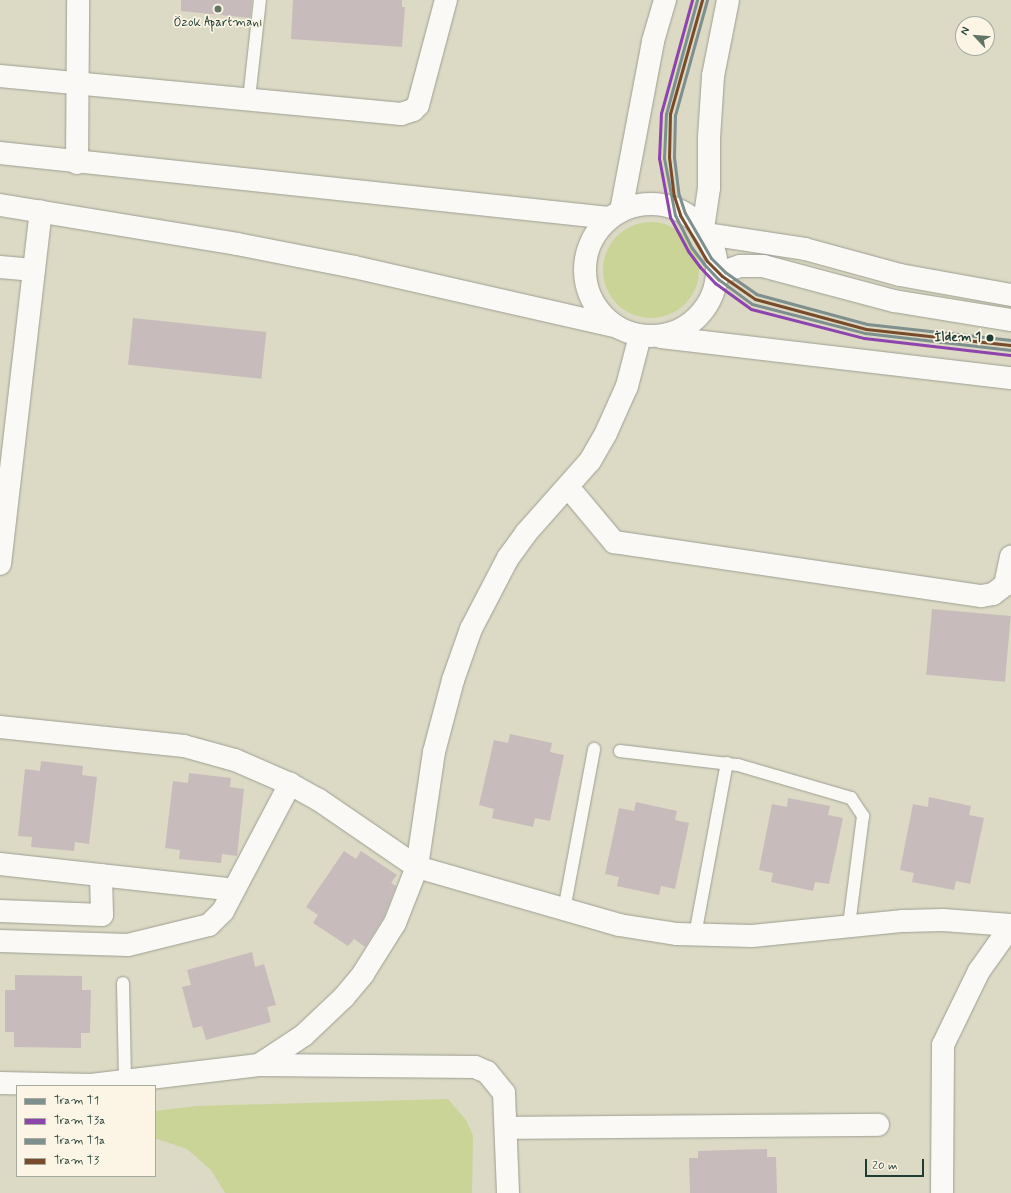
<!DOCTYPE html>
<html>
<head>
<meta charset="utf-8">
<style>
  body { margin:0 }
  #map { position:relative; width:1011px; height:1193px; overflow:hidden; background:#dcd9c4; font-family:Mynerve,sans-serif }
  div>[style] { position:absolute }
  .green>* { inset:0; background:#cad497 }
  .round { border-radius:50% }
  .building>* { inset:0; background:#c7bcbb; transform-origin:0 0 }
  .roads { filter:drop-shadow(0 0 1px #9d9f92) drop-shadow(0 0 1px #9d9f92) }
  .service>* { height:12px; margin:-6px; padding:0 6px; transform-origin:6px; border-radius:6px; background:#faf9f6 }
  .minor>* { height:22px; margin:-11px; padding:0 11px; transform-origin:11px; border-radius:11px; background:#faf9f6 }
  .tertiary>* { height:22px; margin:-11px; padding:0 11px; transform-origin:11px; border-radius:11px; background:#faf9f6 }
  .tertiary>.ring { margin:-11px; padding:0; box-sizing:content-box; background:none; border:22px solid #faf9f6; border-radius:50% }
  .tram-1>* { height:3px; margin:-1.5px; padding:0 1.5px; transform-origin:1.5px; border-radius:1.5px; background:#7e908e }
  .tram-2>* { height:3px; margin:-1.5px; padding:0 1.5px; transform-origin:1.5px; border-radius:1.5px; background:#8e44ad }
  .tram-3>* { height:3px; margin:-1.5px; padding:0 1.5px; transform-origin:1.5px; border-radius:1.5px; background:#7e908e }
  .tram-4>* { height:3px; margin:-1.5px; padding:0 1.5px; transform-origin:1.5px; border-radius:1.5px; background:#7a4b2a }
  .dots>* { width:11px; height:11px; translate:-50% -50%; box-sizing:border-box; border:2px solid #fcf5e5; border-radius:50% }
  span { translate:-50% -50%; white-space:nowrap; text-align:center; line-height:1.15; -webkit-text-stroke:3.5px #fcf5e5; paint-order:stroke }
  .poi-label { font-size:13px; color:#1f3d34 }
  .stop-label { font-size:13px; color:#1f3d34; font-weight:700 }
  .right { translate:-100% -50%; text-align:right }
  .legend { position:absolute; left:16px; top:1085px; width:140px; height:92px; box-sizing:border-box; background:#fcf5e5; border:1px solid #a4ab9e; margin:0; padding:5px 7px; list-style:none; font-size:12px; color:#1f3d34 }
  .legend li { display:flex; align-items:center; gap:8px; height:20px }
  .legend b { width:20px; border:1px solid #a4ab9e }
  .north { position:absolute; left:955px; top:16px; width:40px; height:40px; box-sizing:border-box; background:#fcf5e5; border:1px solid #a4ab9e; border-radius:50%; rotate:296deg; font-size:11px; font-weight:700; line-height:16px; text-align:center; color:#1f3d34 }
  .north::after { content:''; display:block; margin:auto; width:14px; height:18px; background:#617466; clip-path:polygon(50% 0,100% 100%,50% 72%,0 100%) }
  .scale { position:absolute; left:865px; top:1159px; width:59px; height:18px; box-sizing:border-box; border:2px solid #1f3d34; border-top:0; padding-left:5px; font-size:12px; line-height:14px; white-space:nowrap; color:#1f3d34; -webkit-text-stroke:3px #fcf5e5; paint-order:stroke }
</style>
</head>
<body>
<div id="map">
  <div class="green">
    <i class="round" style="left:603px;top:222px;width:96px;height:96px"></i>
    <i style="clip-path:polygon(448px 1099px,466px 1120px,473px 1136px,472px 1193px,225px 1193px,211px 1170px,187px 1149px,155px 1138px,155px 1111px,197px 1106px)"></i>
  </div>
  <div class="building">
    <i style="clip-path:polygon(181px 0,252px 0,250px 18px,181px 11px)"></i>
    <i style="clip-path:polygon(293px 0,402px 0,402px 7px,405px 7px,402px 47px,291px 39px)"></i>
    <i style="left:133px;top:318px;width:134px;height:47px;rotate:6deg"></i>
    <i style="left:932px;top:609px;width:79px;height:66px;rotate:5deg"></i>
    <i style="clip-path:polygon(510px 734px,552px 743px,550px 752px,564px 755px,550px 821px,535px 818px,533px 827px,492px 818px,494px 809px,479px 805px,494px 740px,508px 743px)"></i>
    <i style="clip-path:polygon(41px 761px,83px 766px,82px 775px,97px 777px,89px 844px,75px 842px,74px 851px,31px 847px,32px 837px,18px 836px,25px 769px,40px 771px)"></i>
    <i style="clip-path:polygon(189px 773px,231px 778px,230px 787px,244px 789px,237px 856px,222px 854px,221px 863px,179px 859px,180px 850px,165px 848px,173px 781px,188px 783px)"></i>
    <i style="clip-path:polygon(929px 797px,971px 806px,969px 815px,984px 818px,970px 884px,956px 881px,954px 890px,912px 882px,914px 873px,900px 870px,913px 804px,928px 807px)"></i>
    <i style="clip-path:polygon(788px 798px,830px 806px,828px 815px,843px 818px,829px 884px,815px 882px,813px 891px,771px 882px,773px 873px,759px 870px,772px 804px,787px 807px)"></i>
    <i style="clip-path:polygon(636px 802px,677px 811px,675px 820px,689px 823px,675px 889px,661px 886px,659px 895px,617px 886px,619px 877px,605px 874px,619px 808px,634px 811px)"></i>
    <i style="clip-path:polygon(344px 851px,356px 859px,361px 851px,397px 875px,391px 883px,396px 886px,384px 917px,365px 947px,354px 939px,348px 946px,313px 923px,318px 915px,306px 907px)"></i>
    <i style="clip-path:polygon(252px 952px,255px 967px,264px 964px,276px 1005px,267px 1007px,271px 1022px,206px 1040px,202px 1026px,193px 1028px,182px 987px,191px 985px,187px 970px)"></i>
    <i style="clip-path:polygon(15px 975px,82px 976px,82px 990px,91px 990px,90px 1033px,81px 1033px,81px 1048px,14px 1047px,14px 1032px,5px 1032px,5px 990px,15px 990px)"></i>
    <i style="clip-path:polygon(767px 1149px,767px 1157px,776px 1157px,777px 1193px,690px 1193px,689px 1158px,698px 1158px,698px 1151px)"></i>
  </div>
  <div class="roads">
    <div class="service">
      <i style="left:249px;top:99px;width:100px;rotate:-83.7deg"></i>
      <i style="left:620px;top:751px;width:119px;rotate:6.8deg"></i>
      <i style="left:738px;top:765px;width:118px;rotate:16.3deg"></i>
      <i style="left:851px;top:798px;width:22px;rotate:56deg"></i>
      <i style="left:863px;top:816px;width:111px;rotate:97.3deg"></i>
      <i style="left:564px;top:910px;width:164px;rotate:-79.4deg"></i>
      <i style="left:695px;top:935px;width:175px;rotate:-79.5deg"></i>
      <i style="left:123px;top:983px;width:98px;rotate:88.8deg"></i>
    </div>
    <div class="minor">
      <i style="left:0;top:76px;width:403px;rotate:5.4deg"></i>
      <i style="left:401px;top:114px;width:13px;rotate:-18deg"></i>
      <i style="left:413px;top:110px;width:7px;rotate:-45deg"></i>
      <i style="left:418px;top:105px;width:109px;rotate:-75.1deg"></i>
      <i style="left:0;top:267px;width:34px;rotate:5deg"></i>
      <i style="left:568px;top:487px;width:72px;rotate:50.1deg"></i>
      <i style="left:614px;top:542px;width:371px;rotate:8.4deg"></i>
      <i style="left:981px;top:596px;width:12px;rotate:-9deg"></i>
      <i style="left:993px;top:594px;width:15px;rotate:-37deg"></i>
      <i style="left:1005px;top:585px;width:29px;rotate:-78deg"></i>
      <i style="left:0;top:564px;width:355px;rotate:-83.4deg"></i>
      <i style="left:0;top:727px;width:185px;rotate:5.9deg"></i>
      <i style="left:184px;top:746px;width:53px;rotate:15.4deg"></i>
      <i style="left:235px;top:760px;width:60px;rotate:23.6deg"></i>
      <i style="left:290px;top:784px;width:33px;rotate:29deg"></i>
      <i style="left:319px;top:800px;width:119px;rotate:34.4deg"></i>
      <i style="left:417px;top:867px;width:210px;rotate:16deg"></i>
      <i style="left:619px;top:925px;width:59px;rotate:8.8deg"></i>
      <i style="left:677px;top:934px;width:75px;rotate:1.5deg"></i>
      <i style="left:752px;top:936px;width:152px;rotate:-5.7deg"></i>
      <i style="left:903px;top:921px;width:40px;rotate:-1.4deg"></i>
      <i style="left:943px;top:920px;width:68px;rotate:4.2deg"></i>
      <i style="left:0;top:864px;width:235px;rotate:6.3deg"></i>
      <i style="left:0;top:911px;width:102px;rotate:2.2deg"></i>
      <i style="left:102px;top:915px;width:40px;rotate:-91.4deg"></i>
      <i style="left:0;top:941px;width:128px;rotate:1.8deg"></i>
      <i style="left:128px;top:945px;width:83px;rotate:-13.9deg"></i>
      <i style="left:209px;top:925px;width:20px;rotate:-45deg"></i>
      <i style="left:223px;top:911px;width:144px;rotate:-62.2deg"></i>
      <i style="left:259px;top:1065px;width:54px;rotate:-33.7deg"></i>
      <i style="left:304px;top:1035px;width:55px;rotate:-43.5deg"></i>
      <i style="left:344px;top:997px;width:30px;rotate:-50deg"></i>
      <i style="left:363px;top:974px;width:60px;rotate:-57.9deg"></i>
      <i style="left:395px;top:923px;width:60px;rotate:-68.6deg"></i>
      <i style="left:417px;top:867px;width:116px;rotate:-81.6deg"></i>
      <i style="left:434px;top:752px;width:74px;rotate:-75.2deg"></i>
      <i style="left:453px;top:680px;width:54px;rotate:-70.6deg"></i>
      <i style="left:471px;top:629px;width:80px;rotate:-62.5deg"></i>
      <i style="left:508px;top:558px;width:31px;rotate:-54deg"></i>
      <i style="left:526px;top:533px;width:96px;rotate:-48.4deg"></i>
      <i style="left:590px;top:461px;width:32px;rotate:-60deg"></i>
      <i style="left:606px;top:433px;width:51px;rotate:-65.9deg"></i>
      <i style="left:627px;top:386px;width:52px;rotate:-75.4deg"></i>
      <i style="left:0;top:1083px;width:91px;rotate:1.3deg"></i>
      <i style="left:91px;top:1085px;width:169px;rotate:-6.8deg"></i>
      <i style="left:259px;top:1065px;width:216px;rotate:0.5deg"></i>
      <i style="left:475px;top:1067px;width:13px;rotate:23deg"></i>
      <i style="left:487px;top:1072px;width:27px;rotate:51deg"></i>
      <i style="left:504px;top:1093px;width:100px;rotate:87.7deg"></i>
      <i style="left:506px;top:1128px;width:372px;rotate:-0.5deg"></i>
      <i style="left:942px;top:1193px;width:148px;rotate:-89.6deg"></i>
      <i style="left:943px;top:1045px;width:82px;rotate:-64.1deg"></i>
      <i style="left:979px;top:971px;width:55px;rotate:-54.6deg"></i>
    </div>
    <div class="tertiary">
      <i style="left:0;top:153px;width:612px;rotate:6.09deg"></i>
      <i style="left:77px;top:163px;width:163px;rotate:-89.6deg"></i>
      <i class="ring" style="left:585px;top:204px;width:110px;height:110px"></i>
      <i style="left:0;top:205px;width:240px;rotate:9.3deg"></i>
      <i style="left:237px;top:244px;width:119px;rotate:11.1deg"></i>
      <i style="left:354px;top:267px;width:267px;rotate:12.8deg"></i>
      <i style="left:621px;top:211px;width:173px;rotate:-79.3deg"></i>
      <i style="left:653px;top:41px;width:43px;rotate:-73.7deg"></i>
      <i style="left:703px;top:229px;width:41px;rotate:-81.7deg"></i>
      <i style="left:709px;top:188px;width:50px;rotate:-90deg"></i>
      <i style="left:709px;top:138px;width:62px;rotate:-86.3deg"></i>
      <i style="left:713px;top:76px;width:77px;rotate:-78.8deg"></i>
      <i style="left:707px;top:234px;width:99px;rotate:8.7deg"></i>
      <i style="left:805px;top:249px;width:98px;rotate:15.3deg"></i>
      <i style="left:900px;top:275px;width:113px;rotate:10.2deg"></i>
      <i style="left:717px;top:274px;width:24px;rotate:-19deg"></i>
      <i style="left:740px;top:266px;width:23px"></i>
      <i style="left:763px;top:266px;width:136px;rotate:15deg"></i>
      <i style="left:894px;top:301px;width:119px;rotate:9.2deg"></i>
      <i style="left:661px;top:337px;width:352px;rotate:6.7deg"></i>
    </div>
  </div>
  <div class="tram-1">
    <i style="left:697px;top:0;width:118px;rotate:105.2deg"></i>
    <i style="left:666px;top:114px;width:44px;rotate:92.6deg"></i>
    <i style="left:664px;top:158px;width:58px;rotate:79.1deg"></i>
    <i style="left:675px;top:215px;width:37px;rotate:63deg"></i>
    <i style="left:692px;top:248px;width:20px;rotate:53deg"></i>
    <i style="left:704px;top:264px;width:21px;rotate:47deg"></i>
    <i style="left:718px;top:279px;width:42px;rotate:36.3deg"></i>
    <i style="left:752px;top:304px;width:117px;rotate:14.4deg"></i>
    <i style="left:865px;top:333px;width:147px;rotate:6.6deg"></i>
  </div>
  <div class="tram-2">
    <i style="left:692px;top:0;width:117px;rotate:105.3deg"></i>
    <i style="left:661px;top:113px;width:45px;rotate:92.5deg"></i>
    <i style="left:659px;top:158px;width:60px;rotate:79.4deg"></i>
    <i style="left:670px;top:217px;width:38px;rotate:62deg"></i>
    <i style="left:688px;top:251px;width:20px;rotate:53deg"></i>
    <i style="left:700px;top:267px;width:22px;rotate:47deg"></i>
    <i style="left:715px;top:283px;width:44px;rotate:35.8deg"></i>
    <i style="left:751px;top:309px;width:117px;rotate:14.4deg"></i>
    <i style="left:864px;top:338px;width:147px;rotate:6.6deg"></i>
  </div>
  <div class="tram-3">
    <i style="left:707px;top:0;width:119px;rotate:105.5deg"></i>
    <i style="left:675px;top:115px;width:42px;rotate:91.4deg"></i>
    <i style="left:674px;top:157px;width:38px;rotate:83deg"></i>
    <i style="left:679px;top:195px;width:19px;rotate:72deg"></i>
    <i style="left:685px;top:213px;width:52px;rotate:60deg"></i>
    <i style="left:711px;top:258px;width:20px;rotate:45deg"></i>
    <i style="left:725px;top:272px;width:38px;rotate:35deg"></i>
    <i style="left:756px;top:294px;width:115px;rotate:15.1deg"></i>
    <i style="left:867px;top:324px;width:145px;rotate:6.3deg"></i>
  </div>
  <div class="tram-4">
    <i style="left:702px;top:0;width:118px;rotate:105.7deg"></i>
    <i style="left:670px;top:114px;width:43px;rotate:91.3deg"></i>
    <i style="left:669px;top:157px;width:39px;rotate:83deg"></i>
    <i style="left:674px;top:196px;width:20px;rotate:72deg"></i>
    <i style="left:680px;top:215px;width:53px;rotate:59.6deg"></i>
    <i style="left:707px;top:261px;width:21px;rotate:45deg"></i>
    <i style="left:722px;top:276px;width:40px;rotate:34.9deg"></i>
    <i style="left:755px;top:299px;width:115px;rotate:15.1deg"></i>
    <i style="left:866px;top:329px;width:145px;rotate:6.3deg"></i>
  </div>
  <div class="dots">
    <i style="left:218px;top:9px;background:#617466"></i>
    <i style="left:990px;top:338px;background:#1f3d34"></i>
  </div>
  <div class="poi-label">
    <span style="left:218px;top:23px">Özok Apartmanı</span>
  </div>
  <div class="stop-label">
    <span class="right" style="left:981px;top:338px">İldem 1</span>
  </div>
  <ul class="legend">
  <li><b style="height:5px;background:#7e908e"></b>Tram T1</li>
  <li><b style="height:5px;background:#8e44ad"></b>Tram T3a</li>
  <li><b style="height:5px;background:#7e908e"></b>Tram T1a</li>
  <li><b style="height:5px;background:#7a4b2a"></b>Tram T3</li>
  </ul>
  <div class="north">N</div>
  <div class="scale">20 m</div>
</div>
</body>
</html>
